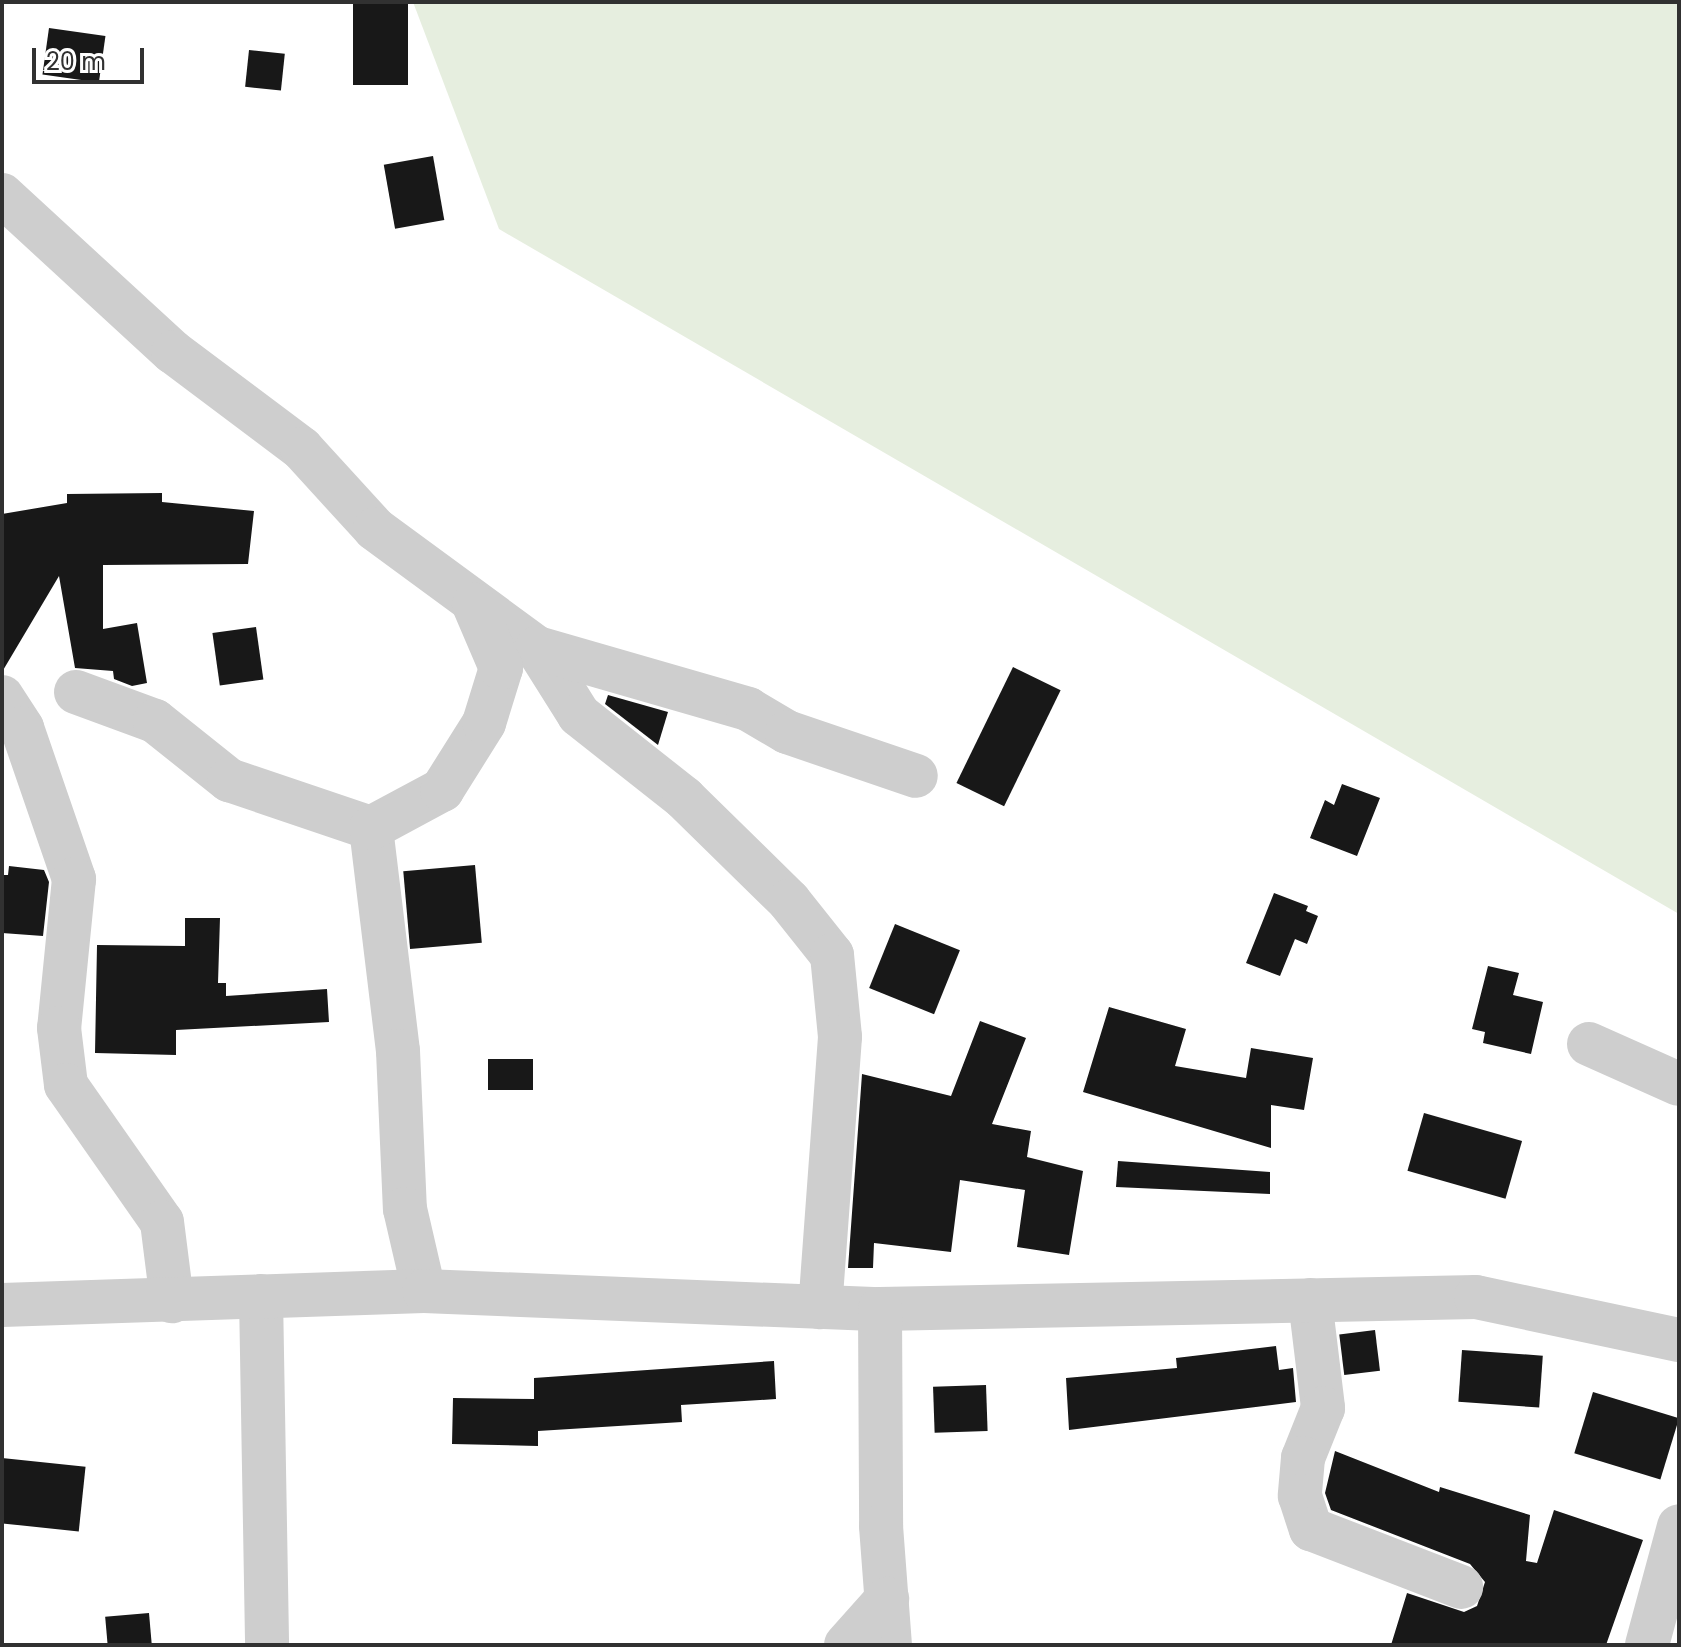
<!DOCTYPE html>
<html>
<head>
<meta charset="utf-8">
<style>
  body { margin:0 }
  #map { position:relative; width:1681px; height:1647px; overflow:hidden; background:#fff; font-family:Poppins,sans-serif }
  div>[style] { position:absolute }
  .green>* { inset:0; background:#e6eedf }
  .building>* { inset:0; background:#181818; transform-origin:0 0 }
  .minor>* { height:44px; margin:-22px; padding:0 22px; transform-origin:22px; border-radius:22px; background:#cecece }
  span { translate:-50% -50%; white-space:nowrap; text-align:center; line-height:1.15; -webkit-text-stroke:8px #fff; paint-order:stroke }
  .frame { position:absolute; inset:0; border:4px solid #313131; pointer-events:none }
  .scale { position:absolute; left:32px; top:48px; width:112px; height:36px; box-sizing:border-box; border:4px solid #313131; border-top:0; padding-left:10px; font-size:24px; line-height:28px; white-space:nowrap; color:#313131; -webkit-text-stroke:6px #fff; paint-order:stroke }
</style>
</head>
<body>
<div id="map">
  <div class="green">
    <i style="clip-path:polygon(413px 2px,1679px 2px,1679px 914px,499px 229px)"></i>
  </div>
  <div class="building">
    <i style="left:353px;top:2px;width:55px;height:83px"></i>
    <i style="left:49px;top:28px;width:57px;height:47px;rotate:8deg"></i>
    <i style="left:249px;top:50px;width:36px;height:37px;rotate:6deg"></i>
    <i style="left:433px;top:156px;width:65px;height:50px;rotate:80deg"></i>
    <i style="clip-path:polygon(162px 493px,162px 502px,254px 511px,248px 564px,103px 565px,103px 629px,137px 623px,147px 683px,132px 686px,114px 679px,113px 671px,75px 668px,59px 576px,2px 672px,2px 514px,67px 503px,67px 494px)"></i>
    <i style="left:256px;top:627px;width:53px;height:44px;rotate:82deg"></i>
    <i style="left:1013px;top:667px;width:53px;height:129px;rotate:26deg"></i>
    <i style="clip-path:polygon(608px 695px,668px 712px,658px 745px,605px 704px)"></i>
    <i style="clip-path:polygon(1342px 784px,1380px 798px,1357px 856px,1310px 838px,1325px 800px,1334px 805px)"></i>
    <i style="left:475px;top:865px;width:78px;height:72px;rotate:85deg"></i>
    <i style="clip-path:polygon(9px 866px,44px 870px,49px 882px,43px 936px,2px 933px,2px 875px,8px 875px)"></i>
    <i style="clip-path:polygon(1274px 893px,1308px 906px,1306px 911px,1318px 916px,1307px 944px,1295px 939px,1280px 976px,1246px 963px)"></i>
    <i style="clip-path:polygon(185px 918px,220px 918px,218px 983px,226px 983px,226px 996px,327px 989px,329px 1022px,176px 1030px,176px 1055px,95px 1053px,97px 945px,185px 946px)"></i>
    <i style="left:895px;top:924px;width:70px;height:69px;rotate:22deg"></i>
    <i style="clip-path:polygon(1488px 966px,1519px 973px,1513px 995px,1543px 1002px,1531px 1054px,1483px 1043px,1485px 1032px,1472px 1029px)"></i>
    <i style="clip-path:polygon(1109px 1007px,1186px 1029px,1175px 1066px,1246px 1078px,1251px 1048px,1313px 1058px,1304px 1110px,1271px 1105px,1271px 1148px,1083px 1092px)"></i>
    <i style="clip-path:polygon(980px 1021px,1026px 1038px,992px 1124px,1031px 1131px,1027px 1157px,1083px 1171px,1069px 1255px,1017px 1247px,1025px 1190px,960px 1180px,951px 1252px,874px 1243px,873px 1268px,848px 1268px,862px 1074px,951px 1096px)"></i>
    <i style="left:533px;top:1059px;width:31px;height:45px;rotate:90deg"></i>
    <i style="left:1424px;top:1113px;width:102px;height:60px;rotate:16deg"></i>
    <i style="clip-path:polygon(1118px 1161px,1270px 1172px,1270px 1194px,1116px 1187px)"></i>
    <i style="left:1375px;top:1330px;width:41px;height:36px;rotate:83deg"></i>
    <i style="clip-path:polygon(1276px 1346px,1279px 1370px,1293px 1368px,1296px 1402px,1069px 1430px,1066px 1378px,1177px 1368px,1176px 1358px)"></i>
    <i style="left:1462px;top:1350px;width:81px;height:52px;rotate:4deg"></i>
    <i style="clip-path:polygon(774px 1361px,776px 1399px,681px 1405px,682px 1422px,538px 1431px,538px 1446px,452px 1444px,453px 1398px,534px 1399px,534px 1378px)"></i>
    <i style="left:986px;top:1385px;width:46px;height:53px;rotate:88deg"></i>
    <i style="left:1593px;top:1392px;width:90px;height:64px;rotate:17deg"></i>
    <i style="clip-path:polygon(1335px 1451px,1439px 1492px,1440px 1487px,1530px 1515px,1526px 1561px,1537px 1563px,1554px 1510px,1643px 1540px,1606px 1645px,1391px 1645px,1407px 1593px,1464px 1612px,1477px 1606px,1485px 1582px,1470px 1564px,1331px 1510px,1325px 1493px)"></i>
    <i style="left:2px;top:1458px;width:84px;height:65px;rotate:6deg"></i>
    <i style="left:149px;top:1613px;width:32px;height:44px;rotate:85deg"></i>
  </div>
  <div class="minor">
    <i style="left:2px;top:195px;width:232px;rotate:42.6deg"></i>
    <i style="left:173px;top:352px;width:161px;rotate:36.9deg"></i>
    <i style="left:302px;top:449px;width:108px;rotate:47.6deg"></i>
    <i style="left:375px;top:529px;width:201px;rotate:36.3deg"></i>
    <i style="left:537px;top:648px;width:79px;rotate:57.9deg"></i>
    <i style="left:579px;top:715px;width:134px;rotate:38.3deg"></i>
    <i style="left:684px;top:798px;width:147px;rotate:44.4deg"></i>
    <i style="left:789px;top:901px;width:69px;rotate:51.5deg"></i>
    <i style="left:832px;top:955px;width:82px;rotate:84.4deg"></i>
    <i style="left:840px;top:1037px;width:271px;rotate:94.2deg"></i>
    <i style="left:537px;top:648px;width:220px;rotate:16.1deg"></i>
    <i style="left:748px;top:709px;width:45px;rotate:30.5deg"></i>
    <i style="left:787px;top:732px;width:136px;rotate:18.8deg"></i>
    <i style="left:76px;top:692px;width:84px;rotate:20.2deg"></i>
    <i style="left:155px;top:721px;width:95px;rotate:38.6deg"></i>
    <i style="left:229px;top:780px;width:150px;rotate:18.7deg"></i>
    <i style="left:371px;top:828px;width:225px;rotate:83.1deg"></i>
    <i style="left:398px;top:1051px;width:158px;rotate:87.5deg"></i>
    <i style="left:405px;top:1209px;width:84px;rotate:77deg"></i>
    <i style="left:2px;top:697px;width:37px;rotate:57deg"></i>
    <i style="left:22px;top:728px;width:160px;rotate:71deg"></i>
    <i style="left:74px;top:879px;width:150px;rotate:95.7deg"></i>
    <i style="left:59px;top:1028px;width:57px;rotate:83deg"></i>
    <i style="left:66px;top:1085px;width:167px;rotate:55deg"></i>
    <i style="left:162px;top:1222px;width:80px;rotate:82.8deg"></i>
    <i style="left:371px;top:828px;width:81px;rotate:-28.2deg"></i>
    <i style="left:442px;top:790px;width:79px;rotate:-57.9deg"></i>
    <i style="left:484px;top:723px;width:58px;rotate:-72.8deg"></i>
    <i style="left:501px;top:668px;width:69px;rotate:-113.2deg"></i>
    <i style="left:1589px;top:1044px;width:98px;rotate:24deg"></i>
    <i style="left:261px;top:1296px;width:349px;rotate:89deg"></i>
    <i style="left:1310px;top:1300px;width:109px;rotate:83.1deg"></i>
    <i style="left:1323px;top:1408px;width:54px;rotate:111.8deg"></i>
    <i style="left:1303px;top:1458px;width:38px;rotate:95deg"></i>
    <i style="left:1300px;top:1496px;width:35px;rotate:72deg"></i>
    <i style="left:1311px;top:1529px;width:161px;rotate:21.1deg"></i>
    <i style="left:2px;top:1305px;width:422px;rotate:-1.9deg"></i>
    <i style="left:424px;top:1291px;width:456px;rotate:2.3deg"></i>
    <i style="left:880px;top:1309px;width:596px;rotate:-1.15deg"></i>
    <i style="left:1476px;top:1297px;width:208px;rotate:12deg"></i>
    <i style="left:880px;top:1309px;width:217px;rotate:89.7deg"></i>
    <i style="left:881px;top:1526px;width:119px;rotate:85.7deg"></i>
    <i style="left:846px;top:1645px;width:62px;rotate:-48.3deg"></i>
    <i style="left:1647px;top:1645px;width:123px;rotate:-74.9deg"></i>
  </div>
  <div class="frame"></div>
  <div class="scale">20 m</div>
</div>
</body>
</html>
